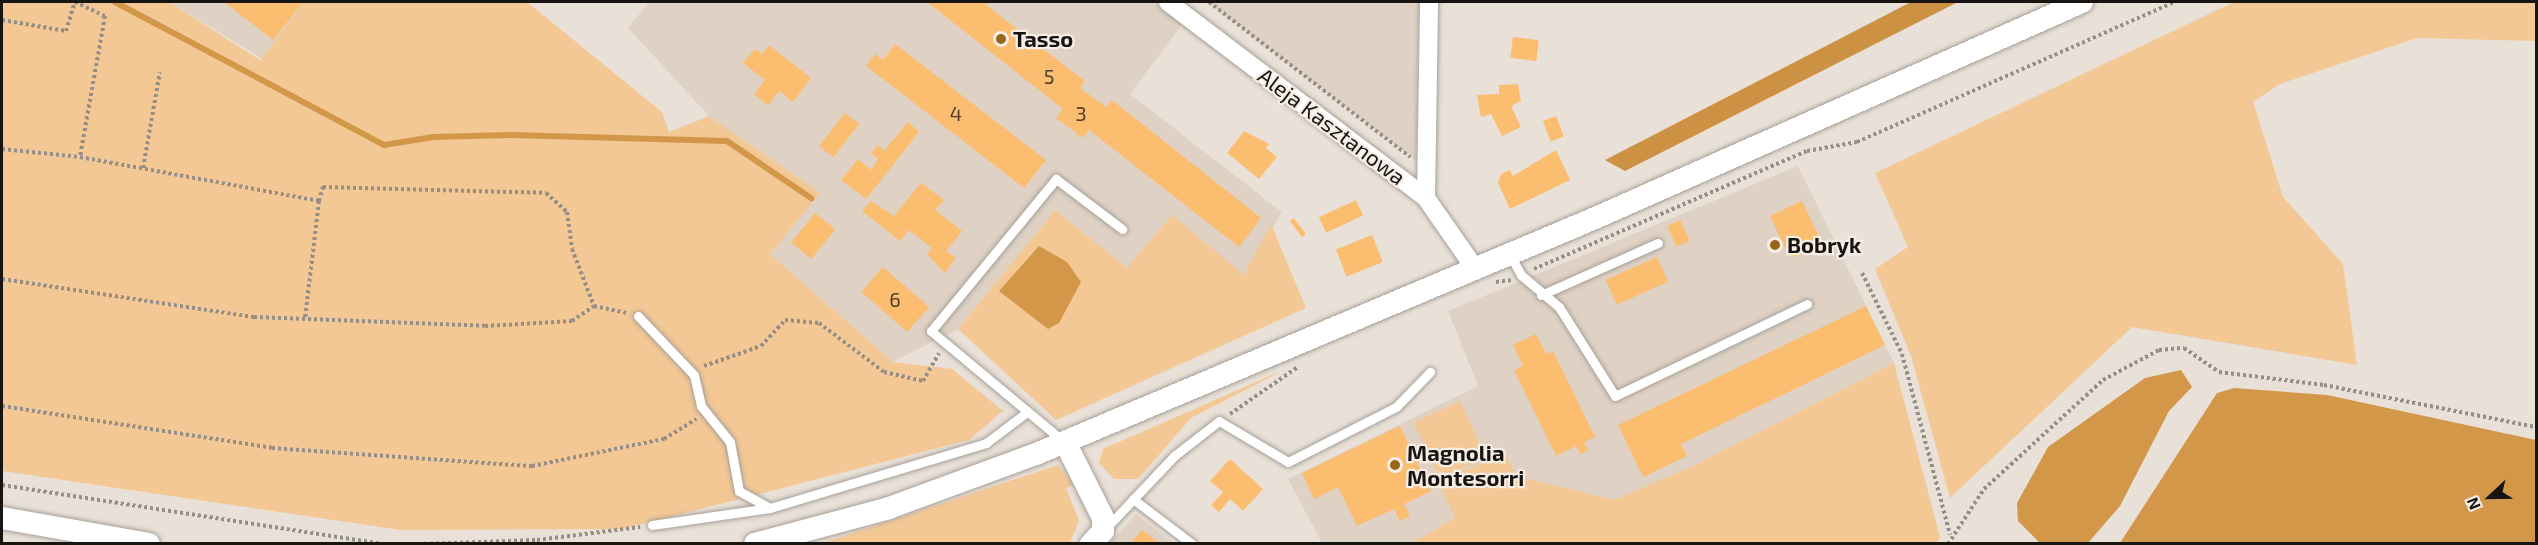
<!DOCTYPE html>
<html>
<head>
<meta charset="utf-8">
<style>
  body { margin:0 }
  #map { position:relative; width:2538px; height:545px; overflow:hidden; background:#e9e1d8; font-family:"Exo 2",sans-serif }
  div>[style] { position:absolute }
  .built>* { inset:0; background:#dfd2c4 }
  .green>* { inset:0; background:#f3c895; transform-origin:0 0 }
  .forest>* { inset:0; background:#cc9143 }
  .water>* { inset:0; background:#d39749 }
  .stream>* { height:6px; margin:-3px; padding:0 3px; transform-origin:3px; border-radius:3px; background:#d39749 }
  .building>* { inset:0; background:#fbbd70; transform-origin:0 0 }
  .path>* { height:4px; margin-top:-2px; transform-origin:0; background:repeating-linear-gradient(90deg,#948e87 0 3px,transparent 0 6px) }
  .roads { filter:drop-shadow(0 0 2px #a7a098) drop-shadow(0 0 2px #a7a098) }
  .service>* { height:9px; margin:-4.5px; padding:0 4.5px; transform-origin:4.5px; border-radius:4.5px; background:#fff }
  .minor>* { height:18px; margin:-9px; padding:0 9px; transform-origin:9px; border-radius:9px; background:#fff }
  .tertiary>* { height:22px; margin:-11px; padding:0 11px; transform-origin:11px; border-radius:11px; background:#fff }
  .dots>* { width:16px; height:16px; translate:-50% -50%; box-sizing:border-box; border:3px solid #f6eee6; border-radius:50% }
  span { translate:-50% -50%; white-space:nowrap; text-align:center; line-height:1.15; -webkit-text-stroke:4.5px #f6eee6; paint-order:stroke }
  .number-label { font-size:20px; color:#503e29 }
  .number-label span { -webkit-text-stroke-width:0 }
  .poi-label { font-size:22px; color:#171411; font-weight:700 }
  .left { translate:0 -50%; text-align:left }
  .street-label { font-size:22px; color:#171411 }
  .frame { position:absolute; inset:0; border:3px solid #171411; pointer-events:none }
  .north { position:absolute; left:2460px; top:467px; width:60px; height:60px; -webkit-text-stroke:4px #f6eee6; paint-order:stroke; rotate:248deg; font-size:16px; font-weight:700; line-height:24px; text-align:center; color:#171411 }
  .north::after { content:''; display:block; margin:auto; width:21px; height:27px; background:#171411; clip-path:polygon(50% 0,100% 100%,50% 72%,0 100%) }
</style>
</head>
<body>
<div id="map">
  <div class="built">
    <i style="clip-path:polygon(169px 2px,313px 2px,269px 63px)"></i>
    <i style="clip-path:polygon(649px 2px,1153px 2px,1183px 23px,1130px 94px,1282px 212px,1244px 276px,1127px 268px,1055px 210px,958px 329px,893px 362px,770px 254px,819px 193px,709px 116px,628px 28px)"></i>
    <i style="clip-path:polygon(1207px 2px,1419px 2px,1416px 161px)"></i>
    <i style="clip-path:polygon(1798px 166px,1894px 363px,1691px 467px,1614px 501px,1516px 476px,1505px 452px,1455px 518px,1412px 543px,1322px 543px,1288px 479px,1478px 386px,1448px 311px)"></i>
    <i style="clip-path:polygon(1136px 514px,1173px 543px,1109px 544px)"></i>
  </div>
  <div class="green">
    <i style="clip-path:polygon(2px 2px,169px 2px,260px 60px,304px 2px,527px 2px,662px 112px,669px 132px,709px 116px,820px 193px,770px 254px,893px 362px,952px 369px,1003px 411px,969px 440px,623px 529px,401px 530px,2px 471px)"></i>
    <i style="clip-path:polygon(2234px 2px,2536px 2px,2536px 41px,2417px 38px,2280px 84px,2253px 102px,2283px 197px,2343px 264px,2357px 365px,2132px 327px,1950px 498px,1911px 356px,1875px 269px,1908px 247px,1875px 173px)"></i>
    <i style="clip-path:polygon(1055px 210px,1127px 268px,1172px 215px,1244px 275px,1271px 224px,1306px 308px,1056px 420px,958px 329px)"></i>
    <i style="clip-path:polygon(1894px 363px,1940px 537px,1937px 543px,1412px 543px,1455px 518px,1438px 482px,1505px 452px,1516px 476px,1614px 500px,1691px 467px)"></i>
    <i style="clip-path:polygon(1286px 369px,1191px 418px,1138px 479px,1114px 479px,1099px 463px,1103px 449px)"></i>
    <i style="left:1460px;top:401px;width:62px;height:51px;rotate:65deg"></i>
    <i style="clip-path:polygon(1058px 465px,1074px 484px,1066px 488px,1079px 521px,1070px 543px,820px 544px)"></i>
  </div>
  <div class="forest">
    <i style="clip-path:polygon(1911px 2px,1958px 2px,1625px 171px,1605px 160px)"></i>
  </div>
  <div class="water">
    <i style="clip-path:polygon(1039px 246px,1067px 262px,1081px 282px,1059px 323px,1048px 329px,999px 291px)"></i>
    <i style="clip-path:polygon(2181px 370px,2192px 387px,2169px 411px,2120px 506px,2088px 543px,2040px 543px,2018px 521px,2017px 503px,2048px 447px,2145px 378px)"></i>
    <i style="clip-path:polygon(2234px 388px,2327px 395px,2536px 440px,2536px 543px,2120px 543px,2217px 393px)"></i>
  </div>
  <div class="stream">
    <i style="left:115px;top:2px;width:305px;rotate:28deg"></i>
    <i style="left:384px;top:145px;width:50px;rotate:-9.3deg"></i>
    <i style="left:433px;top:137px;width:78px;rotate:-1.5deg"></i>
    <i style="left:511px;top:135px;width:216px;rotate:1.6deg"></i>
    <i style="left:727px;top:141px;width:102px;rotate:34.2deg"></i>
  </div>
  <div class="building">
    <i style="clip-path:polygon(224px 2px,303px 2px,273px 40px)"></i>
    <i style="clip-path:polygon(927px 2px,989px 2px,986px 5px,1085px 81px,1080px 88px,1106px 107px,1112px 100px,1261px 218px,1239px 247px,1089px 130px,1083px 138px,1056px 118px,1063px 109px)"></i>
    <i style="left:1513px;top:37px;width:26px;height:21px;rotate:7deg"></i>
    <i style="clip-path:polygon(895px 44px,1046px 160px,1024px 188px,866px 66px,875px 54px,883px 60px)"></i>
    <i style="clip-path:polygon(769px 45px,811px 78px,793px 102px,779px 91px,768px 106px,754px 94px,765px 80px,743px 63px,755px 49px,762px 54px)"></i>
    <i style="clip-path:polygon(1518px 84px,1521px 101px,1511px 106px,1521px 127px,1502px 136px,1491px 114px,1481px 117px,1477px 95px,1499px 94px,1499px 85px)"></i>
    <i style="left:845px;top:113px;width:18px;height:42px;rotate:38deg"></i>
    <i style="left:1556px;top:116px;width:22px;height:14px;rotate:69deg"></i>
    <i style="clip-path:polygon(908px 122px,919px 132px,866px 199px,841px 180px,858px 159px,871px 170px,878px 159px,871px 153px,878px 145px,884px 151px)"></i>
    <i style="clip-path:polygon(1244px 131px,1269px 144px,1266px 148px,1277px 157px,1259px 179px,1227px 153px)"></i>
    <i style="clip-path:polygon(1556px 150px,1570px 180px,1510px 209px,1498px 183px,1501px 174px,1510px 170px,1513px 176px)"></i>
    <i style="clip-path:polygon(921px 183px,944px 200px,935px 210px,962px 231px,946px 251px,956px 258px,945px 273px,927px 254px,932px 248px,909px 230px,900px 241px,862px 211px,871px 201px,894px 216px)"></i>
    <i style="left:1356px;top:200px;width:17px;height:41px;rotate:65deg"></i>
    <i style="clip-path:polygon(1802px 201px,1823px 245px,1795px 257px,1788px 254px,1770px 216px)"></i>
    <i style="left:815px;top:213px;width:26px;height:38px;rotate:39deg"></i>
    <i style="left:1294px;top:218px;width:20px;height:5px;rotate:53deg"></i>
    <i style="left:1680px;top:220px;width:23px;height:14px;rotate:65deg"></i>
    <i style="left:1372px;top:235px;width:29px;height:39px;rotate:68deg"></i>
    <i style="left:1657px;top:257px;width:27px;height:56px;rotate:66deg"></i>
    <i style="left:883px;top:267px;width:61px;height:33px;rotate:41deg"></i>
    <i style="clip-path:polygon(1866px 306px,1885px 345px,1681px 444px,1687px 456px,1643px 477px,1618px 425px)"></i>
    <i style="clip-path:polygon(1536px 334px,1546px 354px,1553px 351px,1595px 437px,1584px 442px,1588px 450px,1580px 454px,1576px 446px,1556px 456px,1514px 370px,1523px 366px,1513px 345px)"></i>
    <i style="clip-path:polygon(1400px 426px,1431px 491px,1404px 504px,1410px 516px,1400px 521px,1394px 509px,1357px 526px,1338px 487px,1314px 499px,1302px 473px)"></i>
    <i style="clip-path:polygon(1230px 459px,1263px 489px,1243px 511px,1230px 499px,1219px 512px,1211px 505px,1223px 492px,1210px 481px)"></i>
    <i style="clip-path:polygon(1142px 530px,1159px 543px,1131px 543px)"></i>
  </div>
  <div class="path">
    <i style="left:1209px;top:2px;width:254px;rotate:37.6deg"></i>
    <i style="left:2px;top:20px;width:65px;rotate:9.8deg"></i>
    <i style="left:66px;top:31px;width:30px;rotate:-73deg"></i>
    <i style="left:75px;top:2px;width:33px;rotate:25deg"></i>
    <i style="left:105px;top:16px;width:143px;rotate:100.1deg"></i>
    <i style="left:2px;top:149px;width:78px;rotate:5.9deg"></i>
    <i style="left:80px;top:157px;width:243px;rotate:10.4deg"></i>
    <i style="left:319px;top:201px;width:118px;rotate:96.8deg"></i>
    <i style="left:143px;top:168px;width:97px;rotate:-80deg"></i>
    <i style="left:319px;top:201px;width:15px;rotate:-74deg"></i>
    <i style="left:323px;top:187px;width:223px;rotate:1.5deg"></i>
    <i style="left:546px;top:193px;width:28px;rotate:42deg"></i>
    <i style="left:567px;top:212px;width:37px;rotate:82deg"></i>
    <i style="left:572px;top:249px;width:61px;rotate:68.9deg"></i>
    <i style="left:1534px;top:269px;width:297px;rotate:-23.4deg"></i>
    <i style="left:1807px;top:151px;width:51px;rotate:-10.2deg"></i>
    <i style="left:1857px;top:142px;width:347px;rotate:-23.8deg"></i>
    <i style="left:1862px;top:273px;width:90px;rotate:63.7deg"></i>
    <i style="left:1902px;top:354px;width:187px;rotate:75.1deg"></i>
    <i style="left:2px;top:279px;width:255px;rotate:8.6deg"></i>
    <i style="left:254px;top:317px;width:231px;rotate:2.2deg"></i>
    <i style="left:485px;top:326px;width:87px;rotate:-3.3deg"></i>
    <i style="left:572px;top:321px;width:27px;rotate:-34deg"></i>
    <i style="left:594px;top:306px;width:33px;rotate:12deg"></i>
    <i style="left:1496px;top:282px;width:15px;rotate:-8deg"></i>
    <i style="left:704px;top:366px;width:60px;rotate:-19.3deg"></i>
    <i style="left:761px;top:346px;width:35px;rotate:-47deg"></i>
    <i style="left:785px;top:320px;width:34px;rotate:5deg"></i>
    <i style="left:819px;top:323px;width:81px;rotate:37deg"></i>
    <i style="left:884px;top:372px;width:40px;rotate:13deg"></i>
    <i style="left:923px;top:381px;width:32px;rotate:-60deg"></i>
    <i style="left:2px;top:406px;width:273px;rotate:8.8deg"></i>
    <i style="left:272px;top:448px;width:261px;rotate:4deg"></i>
    <i style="left:532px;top:466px;width:135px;rotate:-11.6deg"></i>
    <i style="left:664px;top:439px;width:38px;rotate:-32deg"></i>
    <i style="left:1230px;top:414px;width:83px;rotate:-34.7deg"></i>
    <i style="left:2px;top:485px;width:387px;rotate:8.8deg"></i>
    <i style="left:418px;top:544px;width:119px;rotate:-1.9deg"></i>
    <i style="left:537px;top:540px;width:104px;rotate:-7.2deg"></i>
    <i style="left:1948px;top:544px;width:66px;rotate:-56.8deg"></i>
    <i style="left:1984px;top:489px;width:161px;rotate:-42.5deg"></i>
    <i style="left:2103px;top:380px;width:64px;rotate:-28.2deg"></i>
    <i style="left:2159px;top:350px;width:25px;rotate:-5deg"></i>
    <i style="left:2184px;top:348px;width:42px;rotate:34.4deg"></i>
    <i style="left:2219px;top:372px;width:106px;rotate:7.1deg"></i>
    <i style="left:2324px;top:385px;width:216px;rotate:11.2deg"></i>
  </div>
  <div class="roads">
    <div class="service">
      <i style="left:1510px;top:255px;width:23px;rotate:61deg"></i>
      <i style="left:1521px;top:275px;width:50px;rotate:40.1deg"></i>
      <i style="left:1559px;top:307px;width:105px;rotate:57.8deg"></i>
      <i style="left:1615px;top:396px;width:213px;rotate:-25.6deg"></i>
      <i style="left:1541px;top:295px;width:128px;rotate:-24deg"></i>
      <i style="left:638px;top:316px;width:81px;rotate:46.5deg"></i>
      <i style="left:694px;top:375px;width:32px;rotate:77deg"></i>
      <i style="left:701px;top:406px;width:46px;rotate:51.1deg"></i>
      <i style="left:730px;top:442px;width:50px;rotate:79.6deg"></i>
      <i style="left:739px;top:491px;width:35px;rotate:29deg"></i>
      <i style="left:770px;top:508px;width:226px;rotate:-16.7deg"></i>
      <i style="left:986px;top:443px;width:51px;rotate:-37.1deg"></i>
      <i style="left:1063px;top:441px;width:172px;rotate:-140.2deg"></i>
      <i style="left:931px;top:331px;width:197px;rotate:-50.6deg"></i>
      <i style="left:1056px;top:179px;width:83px;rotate:37.1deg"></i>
      <i style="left:1133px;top:499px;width:74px;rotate:37.3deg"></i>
      <i style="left:652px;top:525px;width:119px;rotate:-8.2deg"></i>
      <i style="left:1106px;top:528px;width:99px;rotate:-46.6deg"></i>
      <i style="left:1174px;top:456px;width:57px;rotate:-37.9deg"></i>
      <i style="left:1219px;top:421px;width:80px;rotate:30.7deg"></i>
      <i style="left:1288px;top:462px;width:121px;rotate:-27deg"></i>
      <i style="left:1396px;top:407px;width:49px;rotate:-45.8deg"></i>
    </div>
    <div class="minor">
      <i style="left:1168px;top:2px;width:324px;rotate:37.2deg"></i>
      <i style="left:1426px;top:198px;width:88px;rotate:55.2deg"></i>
      <i style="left:1426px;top:198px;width:196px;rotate:-89.1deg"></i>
    </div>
    <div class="tertiary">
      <i style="left:1065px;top:442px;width:85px;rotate:63.4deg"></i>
      <i style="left:1103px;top:518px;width:13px;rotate:90deg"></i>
      <i style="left:1103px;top:531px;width:18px;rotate:133deg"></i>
      <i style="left:2px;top:518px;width:149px;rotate:10deg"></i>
      <i style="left:755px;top:544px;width:139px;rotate:-15deg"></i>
      <i style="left:889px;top:508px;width:157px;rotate:-20.2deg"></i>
      <i style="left:1036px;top:454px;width:605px;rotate:-22.88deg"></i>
      <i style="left:1593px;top:219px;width:535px;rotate:-23.93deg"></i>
    </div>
  </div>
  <div class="dots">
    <i style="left:1001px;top:39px;background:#99651a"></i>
    <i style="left:1775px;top:245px;background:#99651a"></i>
    <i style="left:1395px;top:465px;background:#99651a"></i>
  </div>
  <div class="number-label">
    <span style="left:1049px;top:76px">5</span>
    <span style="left:956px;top:113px">4</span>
    <span style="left:1081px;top:113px">3</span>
    <span style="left:895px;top:299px">6</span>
  </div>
  <div class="poi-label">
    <span class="left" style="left:1013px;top:39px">Tasso</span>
    <span class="left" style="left:1787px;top:245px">Bobryk</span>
    <span class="left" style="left:1407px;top:465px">Magnolia<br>Montesorri</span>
  </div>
  <div class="street-label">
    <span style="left:1332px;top:126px;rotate:37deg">Aleja Kasztanowa</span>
  </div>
  <div class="frame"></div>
  <div class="north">N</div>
</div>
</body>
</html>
